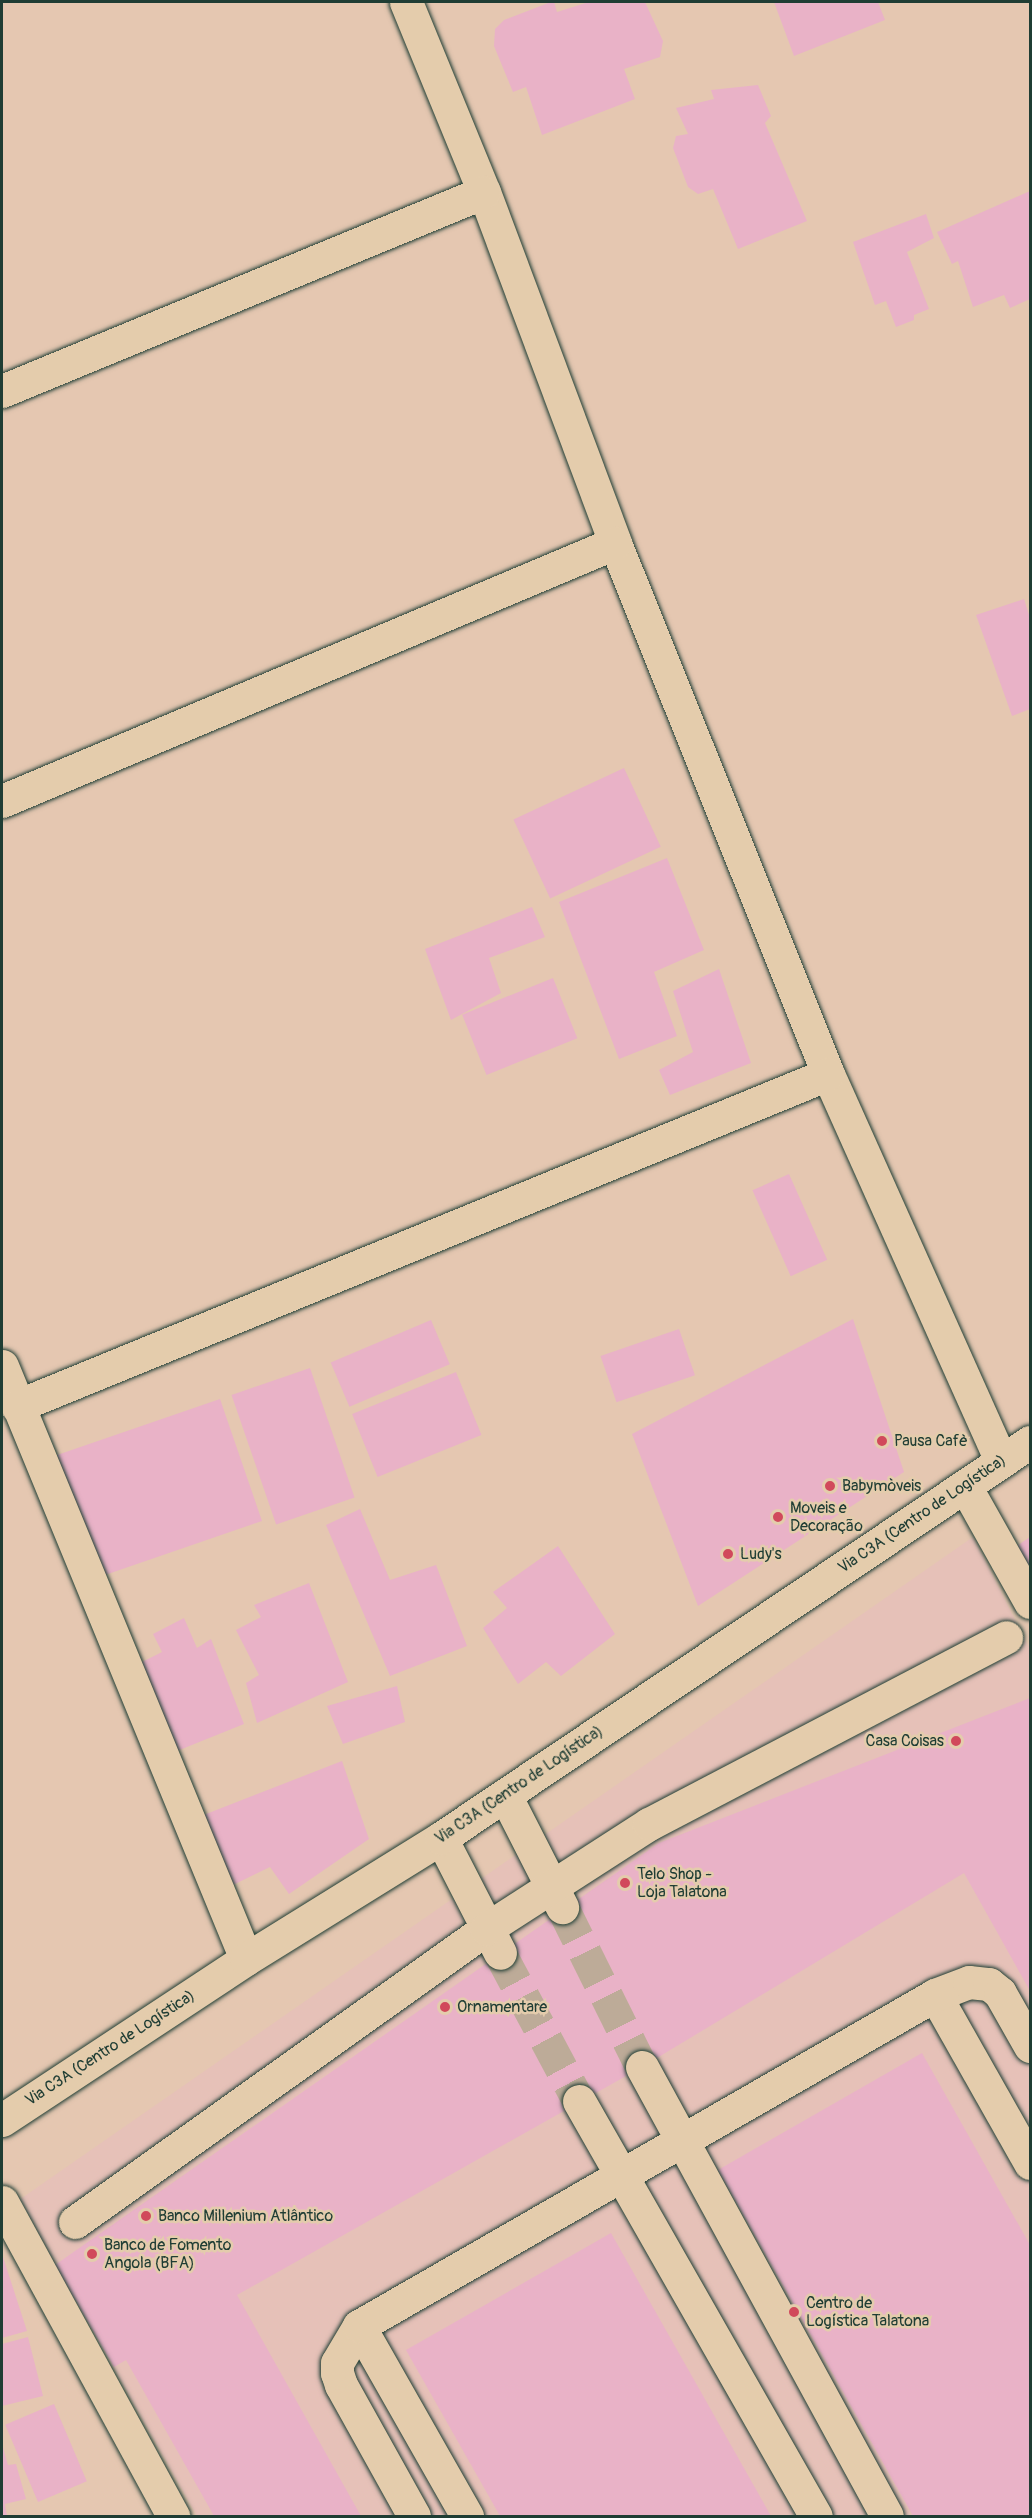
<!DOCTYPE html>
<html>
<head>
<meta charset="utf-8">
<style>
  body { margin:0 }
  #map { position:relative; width:1032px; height:2518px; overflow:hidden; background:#e5c7b1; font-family:Pangolin,sans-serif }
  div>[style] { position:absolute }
  .built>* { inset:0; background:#e6c1b8 }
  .building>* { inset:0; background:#e9b2c7; transform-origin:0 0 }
  .minor-tunnel>* { height:33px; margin-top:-16.5px; transform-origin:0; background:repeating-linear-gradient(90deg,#bdab98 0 33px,transparent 0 49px) }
  .roads { filter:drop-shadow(0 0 2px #1f3d34) drop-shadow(0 0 2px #1f3d34) }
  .minor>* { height:33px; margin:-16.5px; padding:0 16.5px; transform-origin:16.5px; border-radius:16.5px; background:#e4ccac }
  .dots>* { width:16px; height:16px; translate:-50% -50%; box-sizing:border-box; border:3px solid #e4ccac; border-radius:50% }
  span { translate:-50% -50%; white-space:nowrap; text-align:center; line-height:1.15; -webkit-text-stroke:5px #e4ccac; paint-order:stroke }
  .poi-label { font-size:16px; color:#1f3d34 }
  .left { translate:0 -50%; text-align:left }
  .right { translate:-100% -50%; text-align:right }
  .street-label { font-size:16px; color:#1f3d34 }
  .frame { position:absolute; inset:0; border:3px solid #1f3d34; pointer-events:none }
</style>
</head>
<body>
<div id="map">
  <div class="built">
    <i style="clip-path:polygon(973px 1537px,1030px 1649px,1030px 2516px,197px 2516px,19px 2200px)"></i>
  </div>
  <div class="building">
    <i style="clip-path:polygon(551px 2px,554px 2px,557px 12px,589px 2px,645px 2px,663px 41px,660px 57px,624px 69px,635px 99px,542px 135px,526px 87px,513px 92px,494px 46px,495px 29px,504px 20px)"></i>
    <i style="clip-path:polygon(774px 2px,878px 2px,885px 20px,794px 56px)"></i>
    <i style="clip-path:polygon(758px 85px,771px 116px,765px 123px,807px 221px,738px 249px,713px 189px,698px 194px,688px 187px,673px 148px,676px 136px,688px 134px,676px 108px,714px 99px,711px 90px)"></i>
    <i style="clip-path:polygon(1030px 191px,1030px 299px,1010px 308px,1004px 295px,973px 307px,958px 261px,952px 264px,937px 232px)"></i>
    <i style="clip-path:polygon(926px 214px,934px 238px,907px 252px,929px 309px,914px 315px,914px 320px,896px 327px,886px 301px,875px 305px,853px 242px)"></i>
    <i style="clip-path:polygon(1024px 599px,1030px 618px,1030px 709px,1012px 716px,976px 615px)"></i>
    <i style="left:624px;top:768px;width:87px;height:122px;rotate:65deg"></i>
    <i style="clip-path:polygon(667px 858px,704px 950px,654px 972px,677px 1036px,619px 1059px,559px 902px)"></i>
    <i style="clip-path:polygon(532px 907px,545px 937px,489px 958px,501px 993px,451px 1020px,425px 949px)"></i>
    <i style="clip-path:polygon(719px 969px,751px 1063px,670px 1095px,659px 1070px,693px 1052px,673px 991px)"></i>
    <i style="left:553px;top:978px;width:65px;height:98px;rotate:68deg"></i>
    <i style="left:789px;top:1174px;width:94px;height:40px;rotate:66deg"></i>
    <i style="clip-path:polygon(853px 1319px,904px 1472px,698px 1606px,632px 1434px)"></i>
    <i style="left:431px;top:1320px;width:48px;height:109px;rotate:67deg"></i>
    <i style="left:679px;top:1329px;width:49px;height:83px;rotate:71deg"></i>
    <i style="left:310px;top:1368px;width:137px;height:83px;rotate:71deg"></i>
    <i style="left:456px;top:1372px;width:68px;height:112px;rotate:68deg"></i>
    <i style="left:220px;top:1399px;width:129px;height:173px;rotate:71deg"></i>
    <i style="clip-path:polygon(360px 1509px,390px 1580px,436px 1565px,467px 1646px,390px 1676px,326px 1525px)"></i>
    <i style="clip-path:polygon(1030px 1537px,1030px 1584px,1011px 1550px)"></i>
    <i style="clip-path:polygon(558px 1546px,615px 1634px,561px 1676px,546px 1662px,518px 1684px,483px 1628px,507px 1608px,493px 1592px)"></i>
    <i style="clip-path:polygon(309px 1583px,348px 1682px,257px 1723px,246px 1683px,259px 1675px,236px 1630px,261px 1617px,254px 1605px)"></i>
    <i style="clip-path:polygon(184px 1618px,197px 1648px,211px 1639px,244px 1724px,177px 1751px,140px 1663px,162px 1652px,153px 1634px)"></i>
    <i style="clip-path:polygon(397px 1686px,405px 1722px,343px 1744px,327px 1706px)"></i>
    <i style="clip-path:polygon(1030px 1698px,1030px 1991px,964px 1873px,642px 2067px,237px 2295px,361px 2516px,214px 2516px,126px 2360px,114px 2367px,55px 2265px,659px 1843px)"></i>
    <i style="clip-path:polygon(342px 1761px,369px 1839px,289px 1894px,270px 1867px,231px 1886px,201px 1816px)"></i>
    <i style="clip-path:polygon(922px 2053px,1030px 2245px,1030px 2516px,913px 2516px,718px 2170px)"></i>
    <i style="clip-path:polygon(611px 2233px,771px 2516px,500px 2516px,406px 2350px)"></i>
    <i style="clip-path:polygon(2px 2254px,27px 2331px,2px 2338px)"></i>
    <i style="clip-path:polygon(28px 2337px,43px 2396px,2px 2406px,2px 2344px)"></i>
    <i style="left:54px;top:2404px;width:84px;height:53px;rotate:67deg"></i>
    <i style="clip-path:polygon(2px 2444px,8px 2465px,16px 2464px,26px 2499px,5px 2504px,7px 2516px,2px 2516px)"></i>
  </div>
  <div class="minor-tunnel">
    <i style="left:563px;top:1908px;width:178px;rotate:63.6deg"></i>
    <i style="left:500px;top:1953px;width:168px;rotate:61.9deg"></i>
  </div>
  <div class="roads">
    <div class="minor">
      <i style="left:406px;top:2px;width:205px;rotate:67.7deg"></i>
      <i style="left:484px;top:192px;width:375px;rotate:69.5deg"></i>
      <i style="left:615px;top:543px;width:572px;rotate:68.14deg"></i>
      <i style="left:828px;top:1074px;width:424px;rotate:65.9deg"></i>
      <i style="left:2px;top:391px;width:521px;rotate:-22.43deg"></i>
      <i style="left:2px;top:801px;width:665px;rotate:-22.83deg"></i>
      <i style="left:2px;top:1366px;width:641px;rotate:67.63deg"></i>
      <i style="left:17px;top:1406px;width:876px;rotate:-22.26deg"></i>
      <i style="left:965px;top:1486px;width:133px;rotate:60.7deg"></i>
      <i style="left:505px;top:1795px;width:126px;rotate:63deg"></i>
      <i style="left:441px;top:1838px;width:129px;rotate:62.8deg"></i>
      <i style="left:935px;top:1995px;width:193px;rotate:60.5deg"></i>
      <i style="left:642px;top:2067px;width:511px;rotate:61.38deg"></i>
      <i style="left:579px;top:2101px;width:478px;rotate:60.3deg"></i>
      <i style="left:2px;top:2120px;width:292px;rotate:-33.4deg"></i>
      <i style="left:246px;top:1959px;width:229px;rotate:-31.8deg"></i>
      <i style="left:441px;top:1838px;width:710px;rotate:-33.91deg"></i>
      <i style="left:2px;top:2202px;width:358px;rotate:61.4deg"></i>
      <i style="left:75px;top:2222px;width:505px;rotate:-35.48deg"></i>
      <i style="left:486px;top:1929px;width:194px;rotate:-32.8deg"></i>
      <i style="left:649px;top:1824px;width:403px;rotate:-27.6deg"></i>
      <i style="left:359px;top:2326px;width:219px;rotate:60.4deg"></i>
      <i style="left:414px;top:2516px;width:150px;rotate:-119.1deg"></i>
      <i style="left:341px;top:2385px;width:13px;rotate:-108deg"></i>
      <i style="left:337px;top:2373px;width:10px;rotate:-90deg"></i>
      <i style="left:337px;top:2363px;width:43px;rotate:-59.3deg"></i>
      <i style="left:359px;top:2326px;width:664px;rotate:-29.88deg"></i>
      <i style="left:935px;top:1995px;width:36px;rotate:-21deg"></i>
      <i style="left:969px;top:1982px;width:20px;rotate:6deg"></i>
      <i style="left:989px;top:1984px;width:14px;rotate:39deg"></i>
      <i style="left:1000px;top:1993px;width:61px;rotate:60.5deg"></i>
    </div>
  </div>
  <div class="dots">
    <i style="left:882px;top:1441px;background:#d1495b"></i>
    <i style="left:830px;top:1486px;background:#d1495b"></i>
    <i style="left:778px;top:1517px;background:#d1495b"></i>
    <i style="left:728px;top:1554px;background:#d1495b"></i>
    <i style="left:956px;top:1741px;background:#d1495b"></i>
    <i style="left:625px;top:1883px;background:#d1495b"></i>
    <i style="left:445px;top:2007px;background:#d1495b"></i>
    <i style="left:146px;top:2216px;background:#d1495b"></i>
    <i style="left:92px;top:2254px;background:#d1495b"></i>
    <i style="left:794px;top:2312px;background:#d1495b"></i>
  </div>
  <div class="poi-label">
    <span class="left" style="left:894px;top:1441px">Pausa Cafè</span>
    <span class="left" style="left:842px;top:1486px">Babymòveis</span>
    <span class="left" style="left:790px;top:1517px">Moveis e<br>Decoração</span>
    <span class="left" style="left:740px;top:1554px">Ludy's</span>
    <span class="right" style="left:944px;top:1741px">Casa Coisas</span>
    <span class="left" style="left:637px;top:1883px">Telo Shop -<br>Loja Talatona</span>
    <span class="left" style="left:457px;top:2007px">Ornamentare</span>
    <span class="left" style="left:158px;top:2216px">Banco Millenium Atlântico</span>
    <span class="left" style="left:104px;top:2254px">Banco de Fomento<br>Angola (BFA)</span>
    <span class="left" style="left:806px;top:2312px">Centro de<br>Logística Talatona</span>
  </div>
  <div class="street-label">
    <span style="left:922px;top:1514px;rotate:-34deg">Via C3A (Centro de Logística)</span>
    <span style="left:519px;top:1785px;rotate:-34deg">Via C3A (Centro de Logística)</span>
    <span style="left:110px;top:2048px;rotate:-33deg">Via C3A (Centro de Logística)</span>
  </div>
  <div class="frame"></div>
</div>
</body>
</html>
